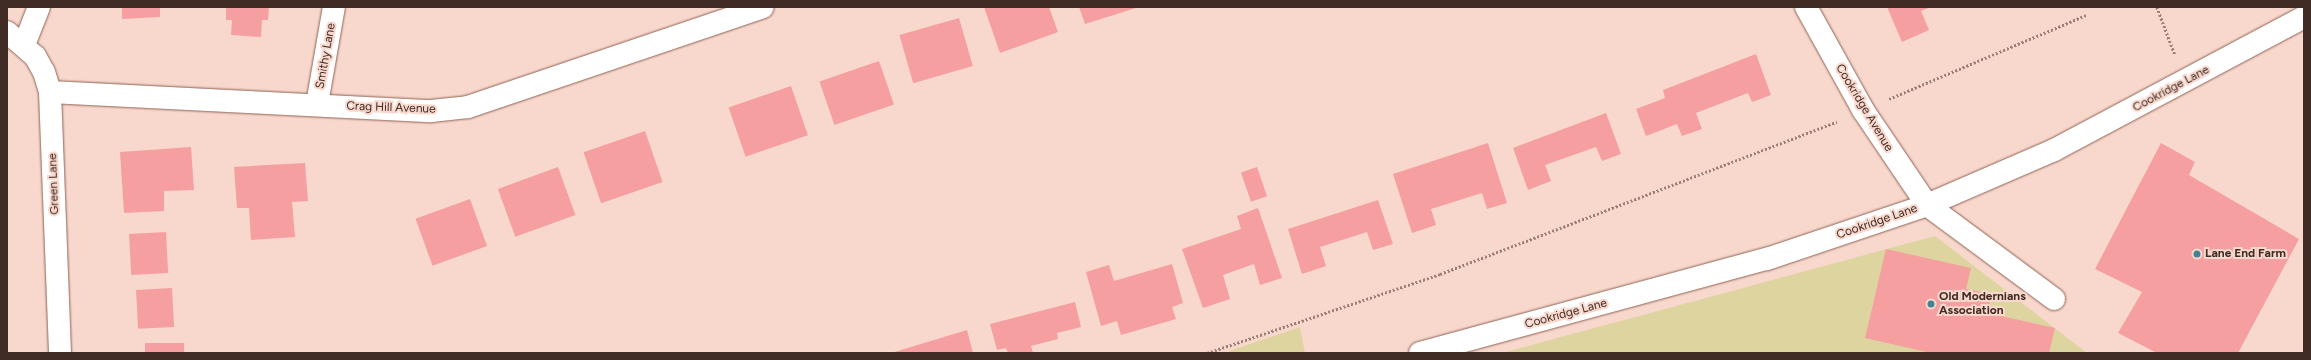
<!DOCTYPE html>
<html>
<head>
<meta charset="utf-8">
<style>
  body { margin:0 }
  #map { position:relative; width:2311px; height:360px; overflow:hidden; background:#f8d8cd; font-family:Figtree,sans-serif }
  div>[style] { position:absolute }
  .green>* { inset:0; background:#ded49f }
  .building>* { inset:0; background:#f59fa0; transform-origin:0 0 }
  .path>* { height:2.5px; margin-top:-1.25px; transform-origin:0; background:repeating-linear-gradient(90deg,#9a8077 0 2px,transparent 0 4px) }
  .roads { filter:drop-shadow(0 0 1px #916354) drop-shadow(0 0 1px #916354) }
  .minor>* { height:22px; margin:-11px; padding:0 11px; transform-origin:11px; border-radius:11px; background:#fff }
  .dots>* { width:11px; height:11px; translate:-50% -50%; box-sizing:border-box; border:2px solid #f8d8cd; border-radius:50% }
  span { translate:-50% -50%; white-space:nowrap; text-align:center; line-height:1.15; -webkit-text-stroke:4px #f8d8cd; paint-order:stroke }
  .street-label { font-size:12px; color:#402c25 }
  .poi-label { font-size:12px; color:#402c25; font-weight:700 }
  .left { translate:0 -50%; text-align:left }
  .frame { position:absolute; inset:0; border:8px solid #402c25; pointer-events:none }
</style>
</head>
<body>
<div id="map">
  <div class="green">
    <i style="clip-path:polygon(1935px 236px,2087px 353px,1502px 353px)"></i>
    <i style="clip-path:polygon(1300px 327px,1305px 353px,1230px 353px,1229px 351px)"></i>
  </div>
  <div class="building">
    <i style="clip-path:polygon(122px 7px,160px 7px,160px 17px,122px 19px)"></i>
    <i style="clip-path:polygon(226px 7px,269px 7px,268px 20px,262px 20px,261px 37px,231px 35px,232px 20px,226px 20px)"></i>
    <i style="clip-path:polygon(984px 7px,1049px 7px,1058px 32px,1000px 53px)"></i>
    <i style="clip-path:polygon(1079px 7px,1139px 7px,1085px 24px)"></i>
    <i style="clip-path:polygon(1887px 7px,1931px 7px,1921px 11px,1929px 30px,1902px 42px)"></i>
    <i style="left:959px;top:18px;width:50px;height:62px;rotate:74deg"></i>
    <i style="clip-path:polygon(1756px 54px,1771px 95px,1752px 102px,1748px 93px,1696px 113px,1702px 129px,1682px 136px,1677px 124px,1646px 136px,1636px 109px,1665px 98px,1663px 90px)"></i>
    <i style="left:879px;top:61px;width:46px;height:63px;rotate:71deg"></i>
    <i style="left:791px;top:86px;width:52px;height:66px;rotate:71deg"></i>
    <i style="clip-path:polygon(1606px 113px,1621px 154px,1602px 161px,1596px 147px,1545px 165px,1551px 181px,1528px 190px,1513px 148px)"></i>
    <i style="left:645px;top:131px;width:54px;height:65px;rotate:71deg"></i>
    <i style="clip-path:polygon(1488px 143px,1507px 203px,1487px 209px,1482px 193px,1431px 209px,1436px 225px,1412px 233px,1393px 174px)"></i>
    <i style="clip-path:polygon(2161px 143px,2195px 162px,2189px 175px,2299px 239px,2238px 353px,2157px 353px,2118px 333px,2142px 292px,2095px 269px)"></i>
    <i style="clip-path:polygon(191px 147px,194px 190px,164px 191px,164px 211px,124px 213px,120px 152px)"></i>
    <i style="clip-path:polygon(305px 163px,308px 201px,292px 202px,295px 237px,251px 240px,249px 208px,237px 208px,234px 167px)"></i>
    <i style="left:558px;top:167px;width:51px;height:64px;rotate:70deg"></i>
    <i style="left:1257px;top:167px;width:31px;height:17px;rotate:71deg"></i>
    <i style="left:470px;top:199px;width:50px;height:58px;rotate:70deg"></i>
    <i style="clip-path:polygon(1378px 200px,1393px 244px,1373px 250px,1367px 232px,1320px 247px,1326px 266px,1302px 274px,1288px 229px)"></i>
    <i style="clip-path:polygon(1258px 208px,1282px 278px,1260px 285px,1254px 264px,1223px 275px,1230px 299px,1203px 308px,1182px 249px,1241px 229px,1237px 216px)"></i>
    <i style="left:166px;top:232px;width:41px;height:37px;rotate:87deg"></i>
    <i style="clip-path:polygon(1886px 249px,1971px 268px,1966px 289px,1992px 294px,1987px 313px,2055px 328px,2049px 353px,1931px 353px,1865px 338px)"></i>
    <i style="clip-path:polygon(1172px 264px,1183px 303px,1172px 307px,1176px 319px,1121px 335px,1117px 321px,1101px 326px,1086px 272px,1109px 265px,1114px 281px)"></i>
    <i style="left:172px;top:288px;width:39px;height:36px;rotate:87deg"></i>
    <i style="clip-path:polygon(1075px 302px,1081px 327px,1057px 333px,1058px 339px,1031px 346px,1033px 353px,1008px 353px,1006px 348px,997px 350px,990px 324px)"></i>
    <i style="clip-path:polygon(967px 330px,973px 353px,891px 353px)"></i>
    <i style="left:184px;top:343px;width:10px;height:39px;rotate:90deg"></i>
  </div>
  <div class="path">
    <i style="left:2157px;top:7px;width:51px;rotate:69.4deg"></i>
    <i style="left:1889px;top:99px;width:214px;rotate:-23.1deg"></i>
    <i style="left:1207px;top:353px;width:246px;rotate:-18.7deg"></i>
    <i style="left:1440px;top:274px;width:425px;rotate:-21deg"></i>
  </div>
  <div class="roads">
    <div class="minor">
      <i style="left:1806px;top:7px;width:118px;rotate:61deg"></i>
      <i style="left:1863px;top:110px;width:115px;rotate:56deg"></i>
      <i style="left:1927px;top:205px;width:158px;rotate:36.5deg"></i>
      <i style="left:7px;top:32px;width:37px;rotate:41deg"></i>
      <i style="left:35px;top:56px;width:18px;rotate:61deg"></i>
      <i style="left:44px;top:72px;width:21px;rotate:73deg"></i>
      <i style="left:50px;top:92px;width:261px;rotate:87.8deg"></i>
      <i style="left:24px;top:45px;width:41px;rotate:-68.5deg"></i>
      <i style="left:50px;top:92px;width:381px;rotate:2.9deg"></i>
      <i style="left:431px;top:111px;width:37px;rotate:-6deg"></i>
      <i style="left:468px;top:107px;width:311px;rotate:-18.7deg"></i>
      <i style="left:317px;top:104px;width:98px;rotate:-80.1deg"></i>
      <i style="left:1420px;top:353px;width:360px;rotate:-15.2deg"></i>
      <i style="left:1767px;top:259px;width:169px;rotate:-18.6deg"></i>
      <i style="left:1927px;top:205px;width:138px;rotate:-23.4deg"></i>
      <i style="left:2054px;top:150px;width:283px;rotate:-28deg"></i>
    </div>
  </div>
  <div class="dots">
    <i style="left:2197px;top:254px;background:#428496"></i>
    <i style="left:1931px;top:304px;background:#428496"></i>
  </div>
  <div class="street-label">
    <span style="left:326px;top:56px;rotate:-80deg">Smithy Lane</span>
    <span style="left:2171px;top:89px;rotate:-28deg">Cookridge Lane</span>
    <span style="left:391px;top:108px;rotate:2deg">Crag Hill Avenue</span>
    <span style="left:1864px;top:108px;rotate:59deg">Cookridge Avenue</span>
    <span style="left:54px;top:184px;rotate:-92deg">Green Lane</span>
    <span style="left:1877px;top:222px;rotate:-19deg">Cookridge Lane</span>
    <span style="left:1566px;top:314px;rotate:-15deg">Cookridge Lane</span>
  </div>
  <div class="poi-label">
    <span class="left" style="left:2205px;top:254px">Lane End Farm</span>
    <span class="left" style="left:1939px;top:304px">Old Modernians<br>Association</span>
  </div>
  <div class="frame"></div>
</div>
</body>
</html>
